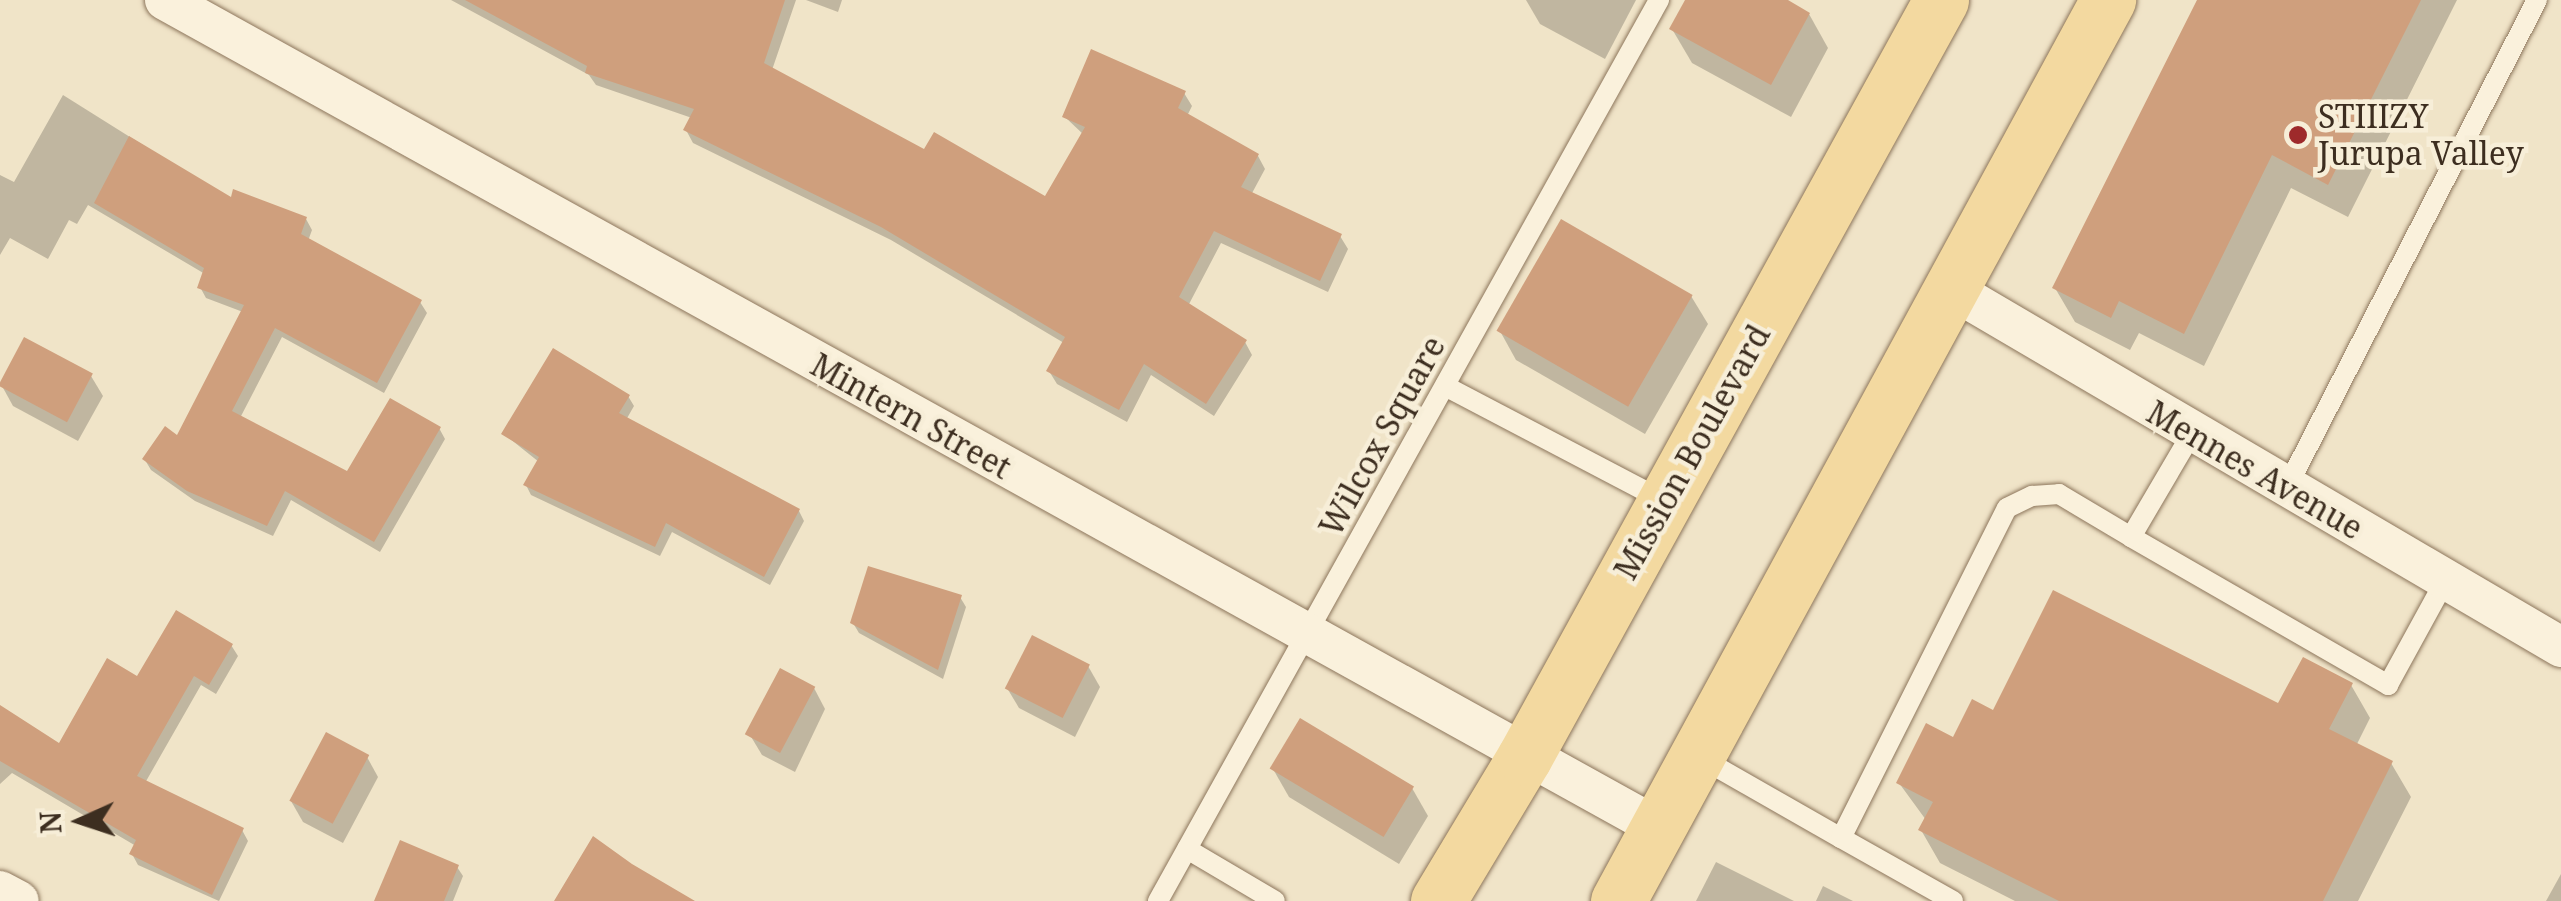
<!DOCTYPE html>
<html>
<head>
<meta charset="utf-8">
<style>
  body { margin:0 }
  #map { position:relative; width:2561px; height:901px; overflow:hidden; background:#f0e4c8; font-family:"Noto Serif",serif }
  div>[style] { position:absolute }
  .shadow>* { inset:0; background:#0003 }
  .building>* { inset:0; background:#cf9f7d; transform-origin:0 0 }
  .roads { filter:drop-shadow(0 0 2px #8d765c) drop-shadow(0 0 2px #8d765c) }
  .service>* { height:20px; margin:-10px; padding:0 10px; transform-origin:10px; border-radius:10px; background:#faf1dc }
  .minor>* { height:40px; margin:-20px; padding:0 20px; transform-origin:20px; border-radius:20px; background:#faf1dc }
  .primary>* { height:55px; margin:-27.5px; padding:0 27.5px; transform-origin:27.5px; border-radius:27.5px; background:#f3d9a0 }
  .dots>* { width:28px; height:28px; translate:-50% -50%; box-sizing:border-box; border:5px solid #f7eed8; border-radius:50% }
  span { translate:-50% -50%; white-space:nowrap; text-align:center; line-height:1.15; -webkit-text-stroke:9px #f7eed8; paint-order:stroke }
  .poi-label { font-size:32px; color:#3d2e20 }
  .left { translate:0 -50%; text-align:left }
  .street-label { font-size:32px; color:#3d2e20 }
  .north { position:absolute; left:30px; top:771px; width:100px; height:100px; -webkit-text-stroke:8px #f7eed8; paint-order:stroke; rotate:267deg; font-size:28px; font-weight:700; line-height:40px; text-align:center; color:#3d2e20 }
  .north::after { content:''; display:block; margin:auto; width:35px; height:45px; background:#3d2e20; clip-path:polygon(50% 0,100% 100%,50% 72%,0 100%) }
</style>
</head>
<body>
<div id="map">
  <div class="shadow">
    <i style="clip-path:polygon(451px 0,796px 0,772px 70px,925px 153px,1046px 199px,1084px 135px,1065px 117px,1184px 93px,1192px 106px,1187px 116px,1258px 156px,1265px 169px,1251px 195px,1340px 236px,1348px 249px,1328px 292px,1221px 243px,1188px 306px,1245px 342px,1252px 355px,1214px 416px,1151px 375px,1127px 422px,1057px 384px,1049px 371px,1064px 343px,891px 240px,693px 143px,686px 130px,692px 118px,596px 85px,589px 75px)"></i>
    <i style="clip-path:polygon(806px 0,842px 0,838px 12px)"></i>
    <i style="clip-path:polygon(1526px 0,1636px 0,1605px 59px,1540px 24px)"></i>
    <i style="clip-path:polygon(1688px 0,1783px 0,1809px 14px,1828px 48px,1791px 117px,1692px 63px,1672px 29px)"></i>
    <i style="clip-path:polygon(2199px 0,2457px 0,2348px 217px,2291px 188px,2204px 366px,2139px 333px,2130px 350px,2075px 322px,2055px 288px)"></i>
    <i style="clip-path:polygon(63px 95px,232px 201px,306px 219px,312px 230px,308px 241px,420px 302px,427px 313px,384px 393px,282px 337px,240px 418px,348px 475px,439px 428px,445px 439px,380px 552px,291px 500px,273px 536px,195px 501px,151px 470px,145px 460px,178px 438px,243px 312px,206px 298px,200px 287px,205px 274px,88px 205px,77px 224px,69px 220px,48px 259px,10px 238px,0 255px,0 175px,14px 182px)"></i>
    <i style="clip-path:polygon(1691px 296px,1708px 324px,1645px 434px,1516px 360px,1500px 331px)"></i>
    <i style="clip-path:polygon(91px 376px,103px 396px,78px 441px,13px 406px,2px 386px)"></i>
    <i style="clip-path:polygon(628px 396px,634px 406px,626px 420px,799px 511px,804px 521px,770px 585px,672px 532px,660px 556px,531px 495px,526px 485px,539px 462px,504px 434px)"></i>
    <i style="clip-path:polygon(960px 597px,966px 607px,943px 679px,859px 633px,853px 623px)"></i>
    <i style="clip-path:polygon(231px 645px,238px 656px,216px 694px,201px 685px,145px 783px,242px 830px,248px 841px,219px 901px,138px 865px,132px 854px,136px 846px,12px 773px,0 784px,0 708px,60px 746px,138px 679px)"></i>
    <i style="clip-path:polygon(1088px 666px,1100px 687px,1075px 737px,1019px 708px,1007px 688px)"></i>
    <i style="clip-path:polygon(2351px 685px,2370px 718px,2356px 746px,2391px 763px,2411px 797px,2358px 901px,2015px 901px,1940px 863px,1921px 830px,1926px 820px,1899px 783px,1994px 713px,2279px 707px)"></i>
    <i style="clip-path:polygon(814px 688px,825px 709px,795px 772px,762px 755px,750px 735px)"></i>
    <i style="clip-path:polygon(367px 757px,378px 777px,343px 843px,303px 822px,291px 801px)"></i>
    <i style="clip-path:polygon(1273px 769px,1412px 788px,1428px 816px,1399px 864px,1289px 797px)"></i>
    <i style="clip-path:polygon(1716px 862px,1794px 901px,1696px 901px)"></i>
    <i style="clip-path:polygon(457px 867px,463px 876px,453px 901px,377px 901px)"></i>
    <i style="clip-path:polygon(2561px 874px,2561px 901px,2546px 901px)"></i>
    <i style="clip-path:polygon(1823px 886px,1853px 901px,1816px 901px)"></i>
  </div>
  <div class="building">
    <i style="clip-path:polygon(465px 0,785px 0,764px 63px,924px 149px,934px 132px,1045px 196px,1085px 127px,1062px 117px,1091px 49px,1186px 91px,1178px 108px,1259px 154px,1241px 187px,1342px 234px,1320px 281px,1214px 231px,1179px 297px,1247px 340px,1206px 404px,1144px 364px,1119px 410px,1046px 371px,1065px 337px,881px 227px,683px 130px,694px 109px,585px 73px,587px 66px)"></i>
    <i style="clip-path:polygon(1685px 0,1788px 0,1810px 13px,1771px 85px,1669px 29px)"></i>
    <i style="clip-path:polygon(2197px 0,2421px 0,2328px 185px,2272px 155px,2184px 334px,2119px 301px,2111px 318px,2052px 288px)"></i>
    <i style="clip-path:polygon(129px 136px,231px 197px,233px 189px,307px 217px,301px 234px,422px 300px,377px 383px,275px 328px,232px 411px,347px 471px,390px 398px,441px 427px,374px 542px,285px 491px,267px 526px,187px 491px,142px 459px,165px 426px,177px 435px,244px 305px,197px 288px,204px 268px,94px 203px)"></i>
    <i style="left:1561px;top:219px;width:152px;height:129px;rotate:30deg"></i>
    <i style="left:24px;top:337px;width:78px;height:55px;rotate:28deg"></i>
    <i style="clip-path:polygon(553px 348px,630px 395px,619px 413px,800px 509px,764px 577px,666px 523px,655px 547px,523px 485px,539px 457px,501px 434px)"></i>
    <i style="clip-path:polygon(868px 566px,962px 595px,938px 670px,850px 623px)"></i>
    <i style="clip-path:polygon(2053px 590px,2278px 703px,2303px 657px,2353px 683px,2329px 729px,2393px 761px,2323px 901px,2059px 901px,1918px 830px,1933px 802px,1896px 783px,1926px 723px,1953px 737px,1972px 699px,1993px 710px)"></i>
    <i style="clip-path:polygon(176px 610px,233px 644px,209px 685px,194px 676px,137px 776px,244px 828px,212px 895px,129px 854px,136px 840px,0 761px,0 705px,59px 743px,107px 658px,137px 676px)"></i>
    <i style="left:1032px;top:635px;width:65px;height:60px;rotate:27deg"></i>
    <i style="left:780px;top:668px;width:40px;height:75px;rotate:28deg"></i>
    <i style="left:1300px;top:718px;width:133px;height:59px;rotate:31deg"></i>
    <i style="left:326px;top:732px;width:49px;height:78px;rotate:28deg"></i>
    <i style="clip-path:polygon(593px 836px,632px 864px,695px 901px,554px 901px)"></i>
    <i style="clip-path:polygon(400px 840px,459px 865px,444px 901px,374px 901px)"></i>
  </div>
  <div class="roads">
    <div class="service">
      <i style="left:1445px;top:386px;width:247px;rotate:27.7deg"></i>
      <i style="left:2286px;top:489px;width:550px;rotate:-62.83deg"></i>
      <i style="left:2131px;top:537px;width:297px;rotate:29.9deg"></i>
      <i style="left:2388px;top:685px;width:119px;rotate:-61.3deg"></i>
      <i style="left:1699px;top:757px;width:163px;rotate:29.7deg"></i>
      <i style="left:1187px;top:849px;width:102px;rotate:30.6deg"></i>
      <i style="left:1158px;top:901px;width:1031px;rotate:-60.92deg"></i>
      <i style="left:1953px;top:901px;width:129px;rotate:-150.6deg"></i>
      <i style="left:1841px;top:838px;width:369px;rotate:-63.3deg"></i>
      <i style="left:2007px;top:508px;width:28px;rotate:-26deg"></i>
      <i style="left:2032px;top:496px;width:27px;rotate:-4deg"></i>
      <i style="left:2059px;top:494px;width:84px;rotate:30.8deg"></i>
      <i style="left:2131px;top:537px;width:121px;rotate:-59.6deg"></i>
    </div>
    <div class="minor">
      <i style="left:165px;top:0;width:1708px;rotate:29deg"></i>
      <i style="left:1951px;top:289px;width:707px;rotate:30.41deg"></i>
      <i style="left:0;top:891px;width:21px;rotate:28deg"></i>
    </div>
    <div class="primary">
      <i style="left:1438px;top:901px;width:167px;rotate:-59deg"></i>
      <i style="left:1524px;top:758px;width:865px;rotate:-61.18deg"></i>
      <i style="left:1618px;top:901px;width:1026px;rotate:-61.46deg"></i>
    </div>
  </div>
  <div class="dots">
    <i style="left:2298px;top:135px;background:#9e2a2b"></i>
  </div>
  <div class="poi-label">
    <span class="left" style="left:2318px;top:135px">STIIIZY<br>Jurupa Valley</span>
  </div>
  <div class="street-label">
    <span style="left:911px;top:416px;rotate:29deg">Mintern Street</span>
    <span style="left:1382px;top:436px;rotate:-61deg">Wilcox Square</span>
    <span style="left:1692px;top:452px;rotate:-61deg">Mission Boulevard</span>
    <span style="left:2255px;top:470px;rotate:30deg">Mennes Avenue</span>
  </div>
  <div class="north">N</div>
</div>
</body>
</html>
